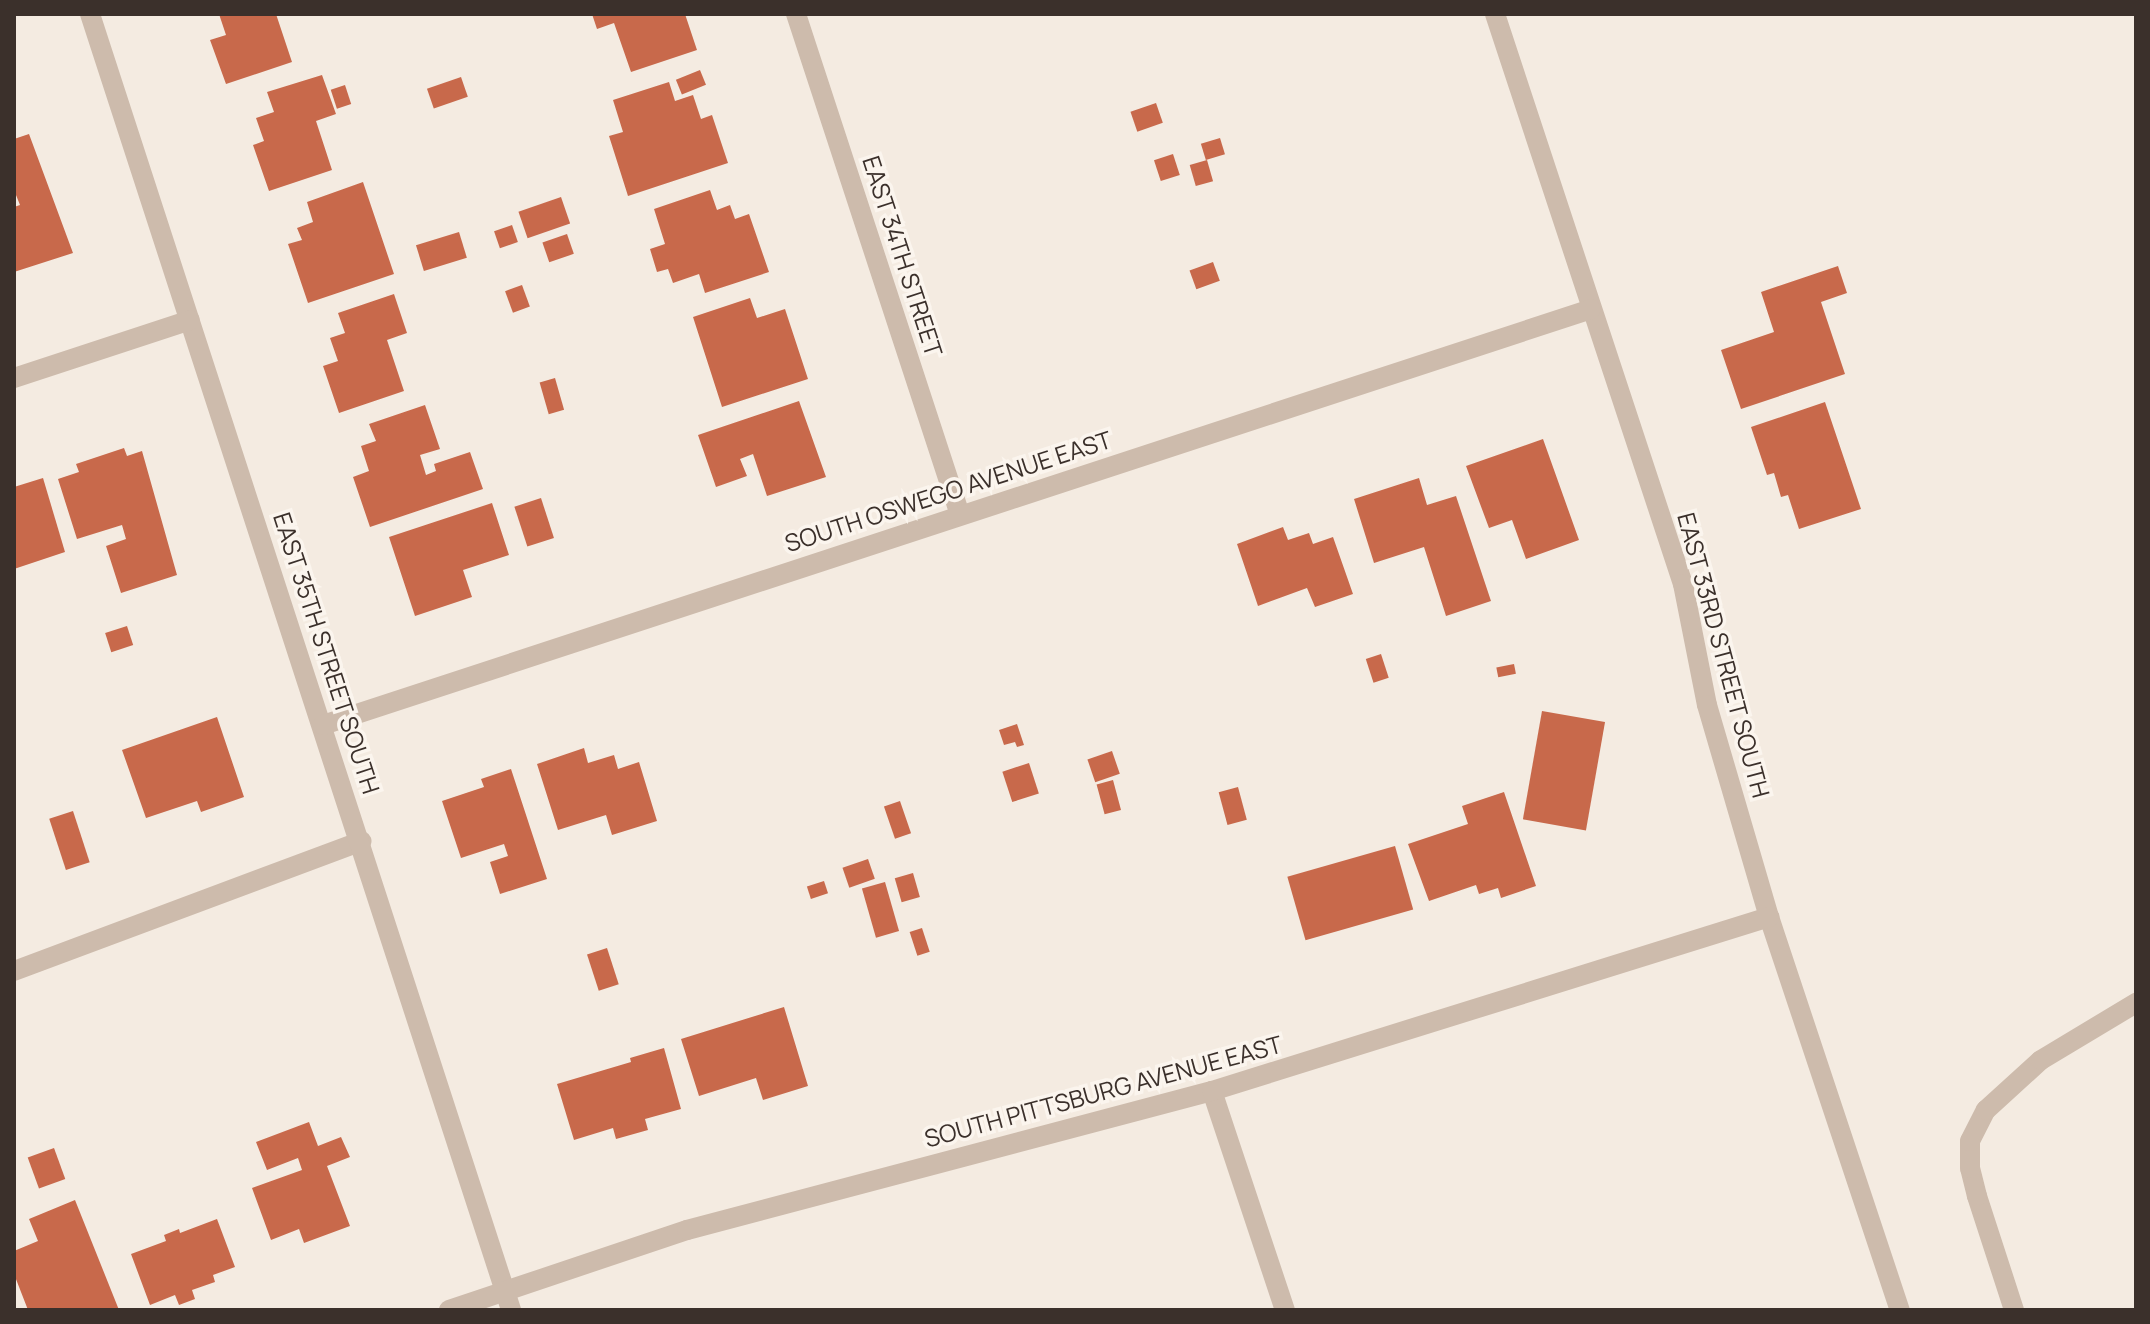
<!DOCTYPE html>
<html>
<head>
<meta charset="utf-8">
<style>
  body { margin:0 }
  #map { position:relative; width:2150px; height:1324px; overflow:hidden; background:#f4ebe1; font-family:Manrope,sans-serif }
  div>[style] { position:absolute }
  .building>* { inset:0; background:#c8694b; transform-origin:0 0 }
  .service>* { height:20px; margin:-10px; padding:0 10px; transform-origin:10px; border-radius:10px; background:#cdbbac }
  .minor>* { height:20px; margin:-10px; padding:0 10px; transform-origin:10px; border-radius:10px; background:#cdbbac }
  span { translate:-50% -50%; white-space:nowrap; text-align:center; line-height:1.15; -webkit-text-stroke:7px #fbf5ee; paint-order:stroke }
  .street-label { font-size:24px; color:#3b302b }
  .frame { position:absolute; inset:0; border:16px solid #3b302b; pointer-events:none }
</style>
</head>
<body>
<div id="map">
  <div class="building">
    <i style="clip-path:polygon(219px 14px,276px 14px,292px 62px,226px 84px,210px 40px,226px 35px)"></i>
    <i style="clip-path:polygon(592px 14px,685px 14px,697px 50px,631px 72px,614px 23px,597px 29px)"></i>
    <i style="left:700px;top:70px;width:16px;height:26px;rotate:68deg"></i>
    <i style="clip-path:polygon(322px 75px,336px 114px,316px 121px,332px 170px,269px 191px,253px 145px,264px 141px,256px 118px,274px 112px,267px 92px)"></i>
    <i style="left:461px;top:77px;width:21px;height:36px;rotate:71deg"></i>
    <i style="clip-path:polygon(669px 82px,675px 101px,693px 95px,701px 119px,712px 115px,728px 163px,628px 196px,609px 136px,623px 132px,613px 100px)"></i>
    <i style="left:345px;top:85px;width:20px;height:15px;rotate:72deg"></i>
    <i style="left:1156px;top:103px;width:21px;height:27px;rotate:71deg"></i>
    <i style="clip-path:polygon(29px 134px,73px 253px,14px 272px,14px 207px,20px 205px,14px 190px,14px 139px)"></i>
    <i style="left:1220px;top:138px;width:17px;height:20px;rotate:73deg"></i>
    <i style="left:1173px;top:154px;width:22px;height:20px;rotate:72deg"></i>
    <i style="left:1207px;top:160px;width:22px;height:18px;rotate:74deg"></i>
    <i style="clip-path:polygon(363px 182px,394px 274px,308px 303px,288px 244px,302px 240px,297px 228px,313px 222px,307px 202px)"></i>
    <i style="clip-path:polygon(710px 190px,717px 210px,730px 205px,735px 219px,749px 214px,769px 272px,705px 293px,699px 274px,673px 283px,668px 269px,657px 272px,650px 249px,665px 244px,654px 209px)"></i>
    <i style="left:561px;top:197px;width:28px;height:45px;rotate:71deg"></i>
    <i style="left:512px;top:225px;width:18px;height:19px;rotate:71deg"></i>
    <i style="left:459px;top:232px;width:27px;height:45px;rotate:73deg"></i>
    <i style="left:567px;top:234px;width:21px;height:26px;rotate:71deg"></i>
    <i style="left:1213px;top:262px;width:20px;height:25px;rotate:70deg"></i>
    <i style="clip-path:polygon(1838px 266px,1847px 293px,1821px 302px,1845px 374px,1741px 409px,1721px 350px,1774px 332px,1761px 292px)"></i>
    <i style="left:522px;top:285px;width:23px;height:18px;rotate:70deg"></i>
    <i style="clip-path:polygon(394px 294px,407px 333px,387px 340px,404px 391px,339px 413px,323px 366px,338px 361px,330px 338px,345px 333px,338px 313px)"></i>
    <i style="clip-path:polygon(750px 298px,757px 318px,785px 309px,808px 379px,722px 407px,693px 317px)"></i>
    <i style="left:555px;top:378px;width:33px;height:16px;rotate:74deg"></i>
    <i style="clip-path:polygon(799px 401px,826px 477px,767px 496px,753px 454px,740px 459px,747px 476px,716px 487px,698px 435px)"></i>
    <i style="clip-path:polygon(1825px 402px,1861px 509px,1799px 529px,1788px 495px,1781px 497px,1774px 473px,1767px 475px,1751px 427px)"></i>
    <i style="clip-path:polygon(425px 405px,440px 449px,420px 455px,426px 475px,436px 471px,434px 464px,470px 452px,483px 489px,370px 527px,353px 477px,369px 471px,361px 446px,376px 441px,369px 424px)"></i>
    <i style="clip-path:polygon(1543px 439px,1579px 540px,1526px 559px,1512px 520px,1489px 528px,1466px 466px)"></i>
    <i style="clip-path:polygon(124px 448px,127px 456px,142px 451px,177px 575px,121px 593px,106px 546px,126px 539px,122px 525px,77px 539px,58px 479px,79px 472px,76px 464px)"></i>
    <i style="clip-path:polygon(43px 478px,65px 552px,14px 569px,14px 487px)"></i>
    <i style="clip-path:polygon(1419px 478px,1427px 505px,1456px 496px,1491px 601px,1446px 616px,1424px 547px,1374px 563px,1354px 499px)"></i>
    <i style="left:541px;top:498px;width:42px;height:28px;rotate:72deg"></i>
    <i style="clip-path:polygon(492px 503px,509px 555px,463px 570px,472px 597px,415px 616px,389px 537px)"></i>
    <i style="clip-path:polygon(1283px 527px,1288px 540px,1309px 533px,1313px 544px,1333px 537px,1353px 594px,1315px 607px,1307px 588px,1258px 606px,1237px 544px)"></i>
    <i style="left:127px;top:626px;width:20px;height:23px;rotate:72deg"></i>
    <i style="left:1381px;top:654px;width:25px;height:16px;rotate:72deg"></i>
    <i style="left:1514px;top:664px;width:10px;height:18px;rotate:79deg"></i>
    <i style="left:1542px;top:711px;width:64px;height:110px;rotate:10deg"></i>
    <i style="clip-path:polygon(217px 717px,244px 797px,201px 812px,197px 801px,146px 818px,122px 750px)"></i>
    <i style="clip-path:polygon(1017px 724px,1024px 745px,1017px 747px,1015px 742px,1004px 745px,999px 730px)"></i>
    <i style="clip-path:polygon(584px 748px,588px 763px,614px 755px,618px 769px,639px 762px,657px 821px,612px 835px,606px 815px,558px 830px,537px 764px)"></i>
    <i style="left:1112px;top:751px;width:24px;height:26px;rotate:71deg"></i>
    <i style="left:1029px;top:763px;width:32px;height:28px;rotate:72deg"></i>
    <i style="clip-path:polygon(511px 769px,547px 879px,500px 894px,490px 862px,508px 856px,504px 844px,461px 858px,442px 801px,484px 787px,481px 779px)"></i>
    <i style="left:1113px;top:780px;width:31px;height:17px;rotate:75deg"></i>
    <i style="left:1238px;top:787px;width:34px;height:20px;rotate:75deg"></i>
    <i style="clip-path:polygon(1504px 792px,1536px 886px,1501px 898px,1498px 888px,1479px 894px,1476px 885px,1429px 901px,1408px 844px,1468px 824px,1462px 806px)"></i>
    <i style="left:900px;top:801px;width:34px;height:17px;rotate:71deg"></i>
    <i style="left:73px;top:811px;width:54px;height:25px;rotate:72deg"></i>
    <i style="left:1395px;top:846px;width:66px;height:112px;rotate:74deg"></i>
    <i style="left:868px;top:859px;width:21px;height:27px;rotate:71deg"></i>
    <i style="left:913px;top:873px;width:25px;height:19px;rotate:74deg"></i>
    <i style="left:824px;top:881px;width:13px;height:18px;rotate:72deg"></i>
    <i style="left:885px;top:882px;width:51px;height:24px;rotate:74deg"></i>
    <i style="left:922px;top:928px;width:25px;height:13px;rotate:72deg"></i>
    <i style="left:607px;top:948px;width:38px;height:21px;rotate:72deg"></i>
    <i style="clip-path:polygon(784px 1007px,808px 1086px,763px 1100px,756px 1078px,699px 1096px,681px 1039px)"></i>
    <i style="clip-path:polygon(664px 1048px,681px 1109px,645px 1119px,648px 1130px,616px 1139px,613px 1128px,574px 1140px,557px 1084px,631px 1062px,630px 1058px)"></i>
    <i style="clip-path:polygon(309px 1122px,318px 1146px,341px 1137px,350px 1157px,327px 1166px,350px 1226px,304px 1243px,299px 1229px,271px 1240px,252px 1188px,302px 1170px,298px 1158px,267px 1170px,256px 1142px)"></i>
    <i style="left:54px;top:1148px;width:33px;height:28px;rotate:70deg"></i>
    <i style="clip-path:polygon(75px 1200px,119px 1310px,28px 1310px,14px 1274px,14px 1251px,38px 1241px,29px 1219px)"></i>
    <i style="clip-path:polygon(217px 1219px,235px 1267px,213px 1275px,215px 1282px,192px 1290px,195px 1299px,179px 1305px,175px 1295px,150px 1305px,131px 1254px,166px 1241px,164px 1235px,179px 1229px,180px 1233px)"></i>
  </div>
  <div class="service">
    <i style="left:14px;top:971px;width:371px;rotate:-20.5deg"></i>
  </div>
  <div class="minor">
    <i style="left:90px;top:14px;width:1363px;rotate:72deg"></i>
    <i style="left:796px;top:14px;width:527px;rotate:71.87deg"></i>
    <i style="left:1495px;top:14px;width:600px;rotate:71.75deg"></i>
    <i style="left:1683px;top:584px;width:123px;rotate:78.8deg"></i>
    <i style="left:1707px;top:705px;width:221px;rotate:73.7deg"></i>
    <i style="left:1769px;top:917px;width:414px;rotate:71.6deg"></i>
    <i style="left:14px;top:378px;width:185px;rotate:-18.2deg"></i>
    <i style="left:323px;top:725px;width:1334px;rotate:-18.16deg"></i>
    <i style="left:1212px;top:1091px;width:231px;rotate:71.6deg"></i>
    <i style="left:449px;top:1310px;width:251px;rotate:-18.6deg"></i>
    <i style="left:687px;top:1230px;width:543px;rotate:-14.83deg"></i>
    <i style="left:1212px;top:1091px;width:584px;rotate:-17.35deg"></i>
    <i style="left:2014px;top:1310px;width:120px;rotate:-108deg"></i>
    <i style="left:1977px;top:1196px;width:29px;rotate:-104deg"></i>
    <i style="left:1970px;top:1168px;width:27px;rotate:-90deg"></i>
    <i style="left:1970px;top:1141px;width:35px;rotate:-63deg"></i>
    <i style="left:1986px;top:1110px;width:74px;rotate:-42.3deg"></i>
    <i style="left:2041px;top:1060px;width:111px;rotate:-31deg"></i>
  </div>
  <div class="street-label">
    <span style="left:903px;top:256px;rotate:72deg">EAST 34TH STREET</span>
    <span style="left:948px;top:491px;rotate:-18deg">SOUTH OSWEGO AVENUE EAST</span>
    <span style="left:327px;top:653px;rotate:72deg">EAST 35TH STREET SOUTH</span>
    <span style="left:1724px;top:655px;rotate:75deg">EAST 33RD STREET SOUTH</span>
    <span style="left:1103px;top:1091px;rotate:-15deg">SOUTH PITTSBURG AVENUE EAST</span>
  </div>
  <div class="frame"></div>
</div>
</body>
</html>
